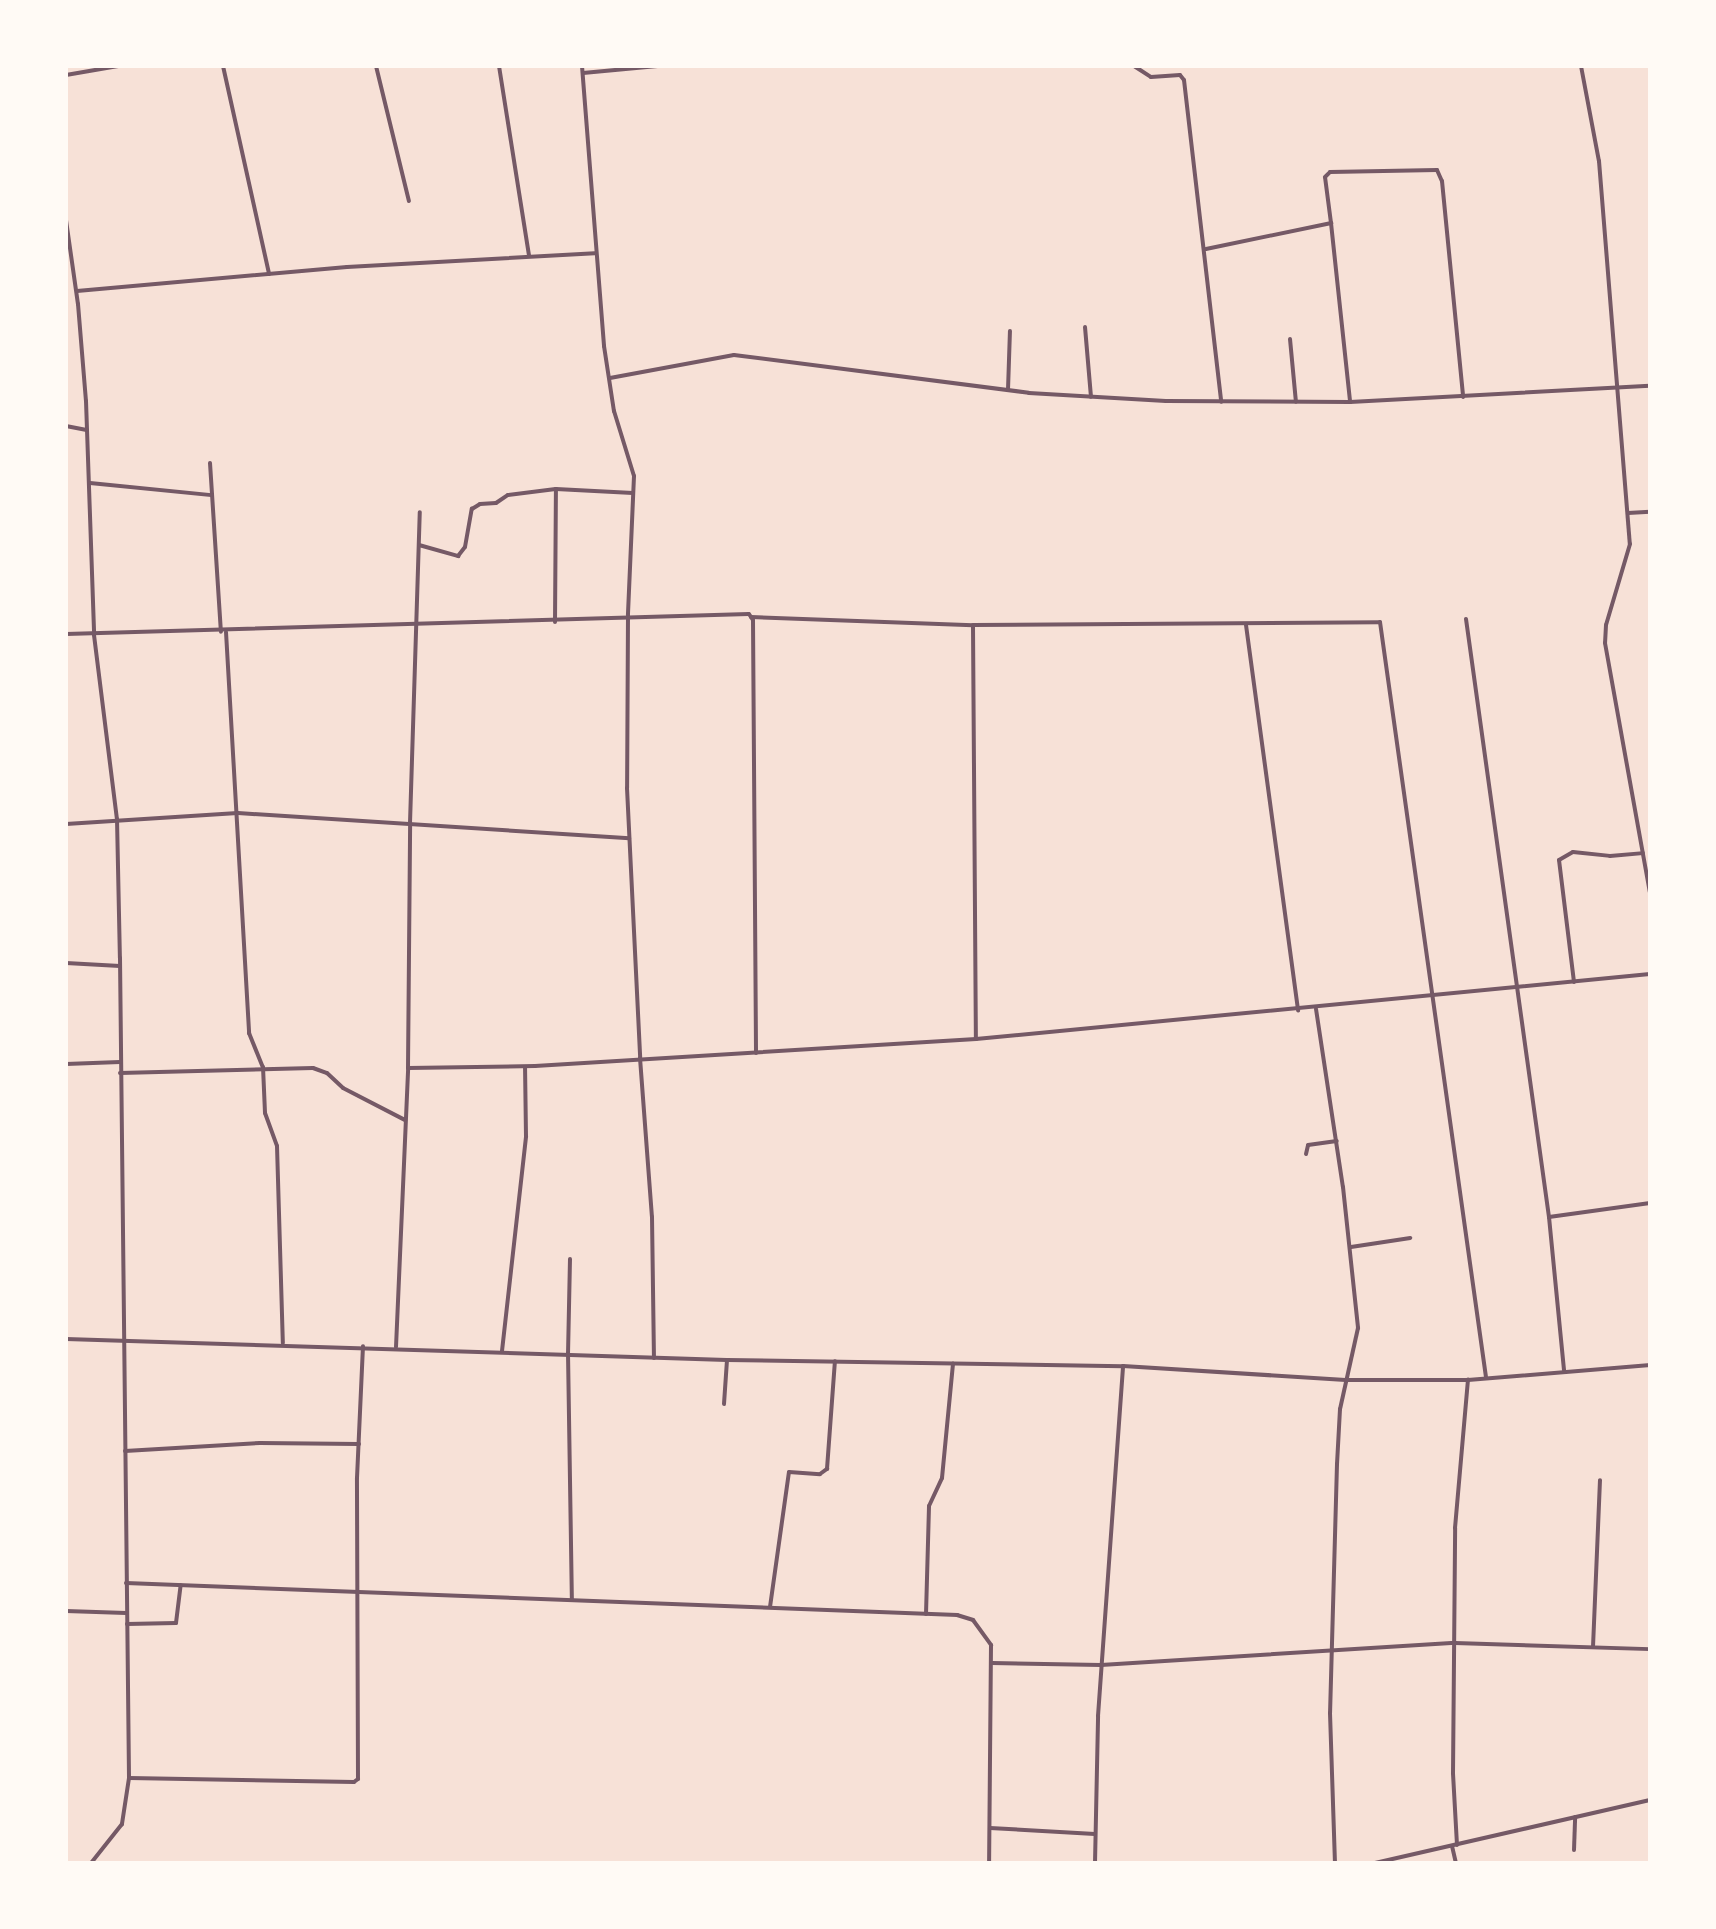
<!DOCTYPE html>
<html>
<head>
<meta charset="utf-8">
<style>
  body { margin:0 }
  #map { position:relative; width:1716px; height:1929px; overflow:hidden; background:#f7e1d7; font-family:"Source Serif 4",serif }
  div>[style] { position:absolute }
  .minor>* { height:4px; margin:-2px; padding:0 2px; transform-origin:2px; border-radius:2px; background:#755966 }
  span { translate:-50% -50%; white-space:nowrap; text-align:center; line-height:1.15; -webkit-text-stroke:7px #fffaf5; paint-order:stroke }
  .frame { position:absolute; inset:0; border:68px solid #fffaf5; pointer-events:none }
</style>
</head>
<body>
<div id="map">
  <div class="minor">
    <i style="left:223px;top:66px;width:213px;rotate:77.5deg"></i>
    <i style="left:376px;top:66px;width:139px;rotate:76.3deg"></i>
    <i style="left:499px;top:66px;width:192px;rotate:81deg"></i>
    <i style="left:582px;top:66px;width:281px;rotate:85.5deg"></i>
    <i style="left:604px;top:346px;width:66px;rotate:81.3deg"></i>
    <i style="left:614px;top:411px;width:68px;rotate:72.9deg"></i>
    <i style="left:634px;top:476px;width:139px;rotate:92.5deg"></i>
    <i style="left:628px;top:615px;width:173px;rotate:90.3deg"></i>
    <i style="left:627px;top:788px;width:270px;rotate:87.2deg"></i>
    <i style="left:640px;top:1058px;width:159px;rotate:85.7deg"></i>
    <i style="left:652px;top:1217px;width:141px;rotate:89.2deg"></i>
    <i style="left:1134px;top:66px;width:20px;rotate:33deg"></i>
    <i style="left:1151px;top:77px;width:29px;rotate:-4deg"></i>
    <i style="left:1180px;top:75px;width:6px;rotate:51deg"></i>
    <i style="left:1184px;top:80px;width:324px;rotate:83.4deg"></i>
    <i style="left:1581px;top:66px;width:97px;rotate:79.3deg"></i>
    <i style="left:1599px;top:161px;width:384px;rotate:85.4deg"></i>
    <i style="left:1630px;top:544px;width:84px;rotate:106.5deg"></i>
    <i style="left:1606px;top:625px;width:18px;rotate:93deg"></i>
    <i style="left:1605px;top:643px;width:253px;rotate:79.8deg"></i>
    <i style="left:583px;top:73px;width:75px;rotate:-5.3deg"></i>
    <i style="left:66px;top:75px;width:53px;rotate:-9.8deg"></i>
    <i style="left:66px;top:220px;width:85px;rotate:81.9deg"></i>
    <i style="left:78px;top:304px;width:97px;rotate:85.3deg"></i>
    <i style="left:86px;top:401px;width:234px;rotate:88deg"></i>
    <i style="left:94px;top:635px;width:185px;rotate:82.9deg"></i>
    <i style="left:117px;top:819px;width:139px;rotate:88.8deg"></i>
    <i style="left:120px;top:958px;width:820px;rotate:89.37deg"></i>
    <i style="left:129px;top:1778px;width:47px;rotate:98.7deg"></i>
    <i style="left:122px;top:1824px;width:50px;rotate:128.5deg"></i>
    <i style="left:1331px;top:223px;width:46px;rotate:-97.4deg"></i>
    <i style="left:1325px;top:177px;width:7px;rotate:-45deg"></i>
    <i style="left:1330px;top:172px;width:107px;rotate:-1.1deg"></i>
    <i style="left:1437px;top:170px;width:12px;rotate:66deg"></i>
    <i style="left:1442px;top:181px;width:217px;rotate:84.4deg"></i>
    <i style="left:1206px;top:249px;width:128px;rotate:-11.7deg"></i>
    <i style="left:1331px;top:223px;width:180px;rotate:83.9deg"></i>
    <i style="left:77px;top:291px;width:271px;rotate:-5.1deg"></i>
    <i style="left:347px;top:267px;width:248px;rotate:-3.2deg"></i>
    <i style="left:1085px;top:327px;width:70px;rotate:85.1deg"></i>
    <i style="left:1290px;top:339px;width:63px;rotate:84.6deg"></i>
    <i style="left:610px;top:378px;width:126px;rotate:-10.5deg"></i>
    <i style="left:734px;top:355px;width:297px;rotate:7.3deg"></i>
    <i style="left:1029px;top:393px;width:137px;rotate:3.3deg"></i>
    <i style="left:1166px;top:401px;width:184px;rotate:0.3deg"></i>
    <i style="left:1350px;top:402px;width:300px;rotate:-3.1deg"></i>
    <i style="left:1008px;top:390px;width:59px;rotate:-88.1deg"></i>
    <i style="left:66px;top:426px;width:21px;rotate:11deg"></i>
    <i style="left:210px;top:463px;width:169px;rotate:86.3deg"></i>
    <i style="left:90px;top:483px;width:122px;rotate:5.7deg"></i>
    <i style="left:1628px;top:513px;width:22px;rotate:-3deg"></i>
    <i style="left:419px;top:545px;width:41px;rotate:15.8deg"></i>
    <i style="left:458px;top:556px;width:11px;rotate:-52deg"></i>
    <i style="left:465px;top:547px;width:39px;rotate:-80deg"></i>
    <i style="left:472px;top:509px;width:9px;rotate:-32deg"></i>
    <i style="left:480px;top:504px;width:16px;rotate:-4deg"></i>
    <i style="left:496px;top:503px;width:14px;rotate:-34deg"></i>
    <i style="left:508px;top:495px;width:48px;rotate:-7.1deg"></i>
    <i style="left:556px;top:489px;width:77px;rotate:3deg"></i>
    <i style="left:751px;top:617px;width:222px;rotate:2.1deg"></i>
    <i style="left:973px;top:625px;width:407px;rotate:-0.4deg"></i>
    <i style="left:1380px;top:622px;width:762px;rotate:82.01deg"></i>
    <i style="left:1466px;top:619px;width:604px;rotate:82.1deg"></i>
    <i style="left:1549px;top:1217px;width:154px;rotate:84.4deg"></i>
    <i style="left:555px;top:622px;width:133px;rotate:-89.6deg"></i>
    <i style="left:1246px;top:625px;width:389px;rotate:82.3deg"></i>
    <i style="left:973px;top:626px;width:413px;rotate:89.6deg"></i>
    <i style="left:226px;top:632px;width:402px;rotate:86.7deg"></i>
    <i style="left:249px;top:1033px;width:37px;rotate:68deg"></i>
    <i style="left:263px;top:1067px;width:46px;rotate:87.5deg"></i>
    <i style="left:265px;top:1113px;width:35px;rotate:70deg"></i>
    <i style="left:277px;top:1146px;width:197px;rotate:88.3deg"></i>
    <i style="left:66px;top:634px;width:683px;rotate:-1.68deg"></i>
    <i style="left:749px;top:614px;width:7px;rotate:56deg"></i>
    <i style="left:753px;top:620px;width:433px;rotate:89.6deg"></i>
    <i style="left:66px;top:824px;width:172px;rotate:-3.7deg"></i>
    <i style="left:238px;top:813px;width:392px;rotate:3.7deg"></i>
    <i style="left:66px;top:963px;width:54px;rotate:3.2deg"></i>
    <i style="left:1574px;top:982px;width:123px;rotate:-97deg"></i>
    <i style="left:1559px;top:860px;width:16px;rotate:-30deg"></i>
    <i style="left:1573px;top:852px;width:37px;rotate:6deg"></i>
    <i style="left:1610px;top:856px;width:33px;rotate:-5deg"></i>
    <i style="left:1316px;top:1009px;width:180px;rotate:81.4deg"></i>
    <i style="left:1343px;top:1187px;width:142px;rotate:83.9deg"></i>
    <i style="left:1358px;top:1328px;width:83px;rotate:102.5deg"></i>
    <i style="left:1340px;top:1409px;width:55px;rotate:93.1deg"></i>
    <i style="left:1337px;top:1464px;width:249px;rotate:91.6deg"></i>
    <i style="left:1330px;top:1713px;width:150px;rotate:88.1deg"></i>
    <i style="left:66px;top:1064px;width:54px;rotate:-2.1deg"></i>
    <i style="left:408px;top:1068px;width:127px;rotate:-0.9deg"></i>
    <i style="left:535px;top:1066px;width:442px;rotate:-3.5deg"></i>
    <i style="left:976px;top:1039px;width:677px;rotate:-5.51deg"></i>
    <i style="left:120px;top:1073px;width:193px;rotate:-1.5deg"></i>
    <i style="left:313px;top:1068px;width:15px;rotate:20deg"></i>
    <i style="left:327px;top:1073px;width:22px;rotate:43deg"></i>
    <i style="left:343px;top:1088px;width:70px;rotate:27.3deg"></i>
    <i style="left:1306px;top:1154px;width:9px;rotate:-77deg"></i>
    <i style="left:1308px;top:1145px;width:29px;rotate:-8deg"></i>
    <i style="left:1549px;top:1217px;width:102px;rotate:-7.9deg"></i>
    <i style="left:1351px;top:1247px;width:60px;rotate:-8.7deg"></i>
    <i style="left:570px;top:1259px;width:94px;rotate:91.2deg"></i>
    <i style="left:568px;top:1353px;width:246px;rotate:89.1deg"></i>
    <i style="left:66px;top:1339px;width:661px;rotate:1.82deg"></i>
    <i style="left:727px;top:1360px;width:396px;rotate:0.9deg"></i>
    <i style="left:1123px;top:1366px;width:223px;rotate:3.6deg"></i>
    <i style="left:1346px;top:1380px;width:122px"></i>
    <i style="left:1468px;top:1380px;width:183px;rotate:-4.7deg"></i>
    <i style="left:396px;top:1347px;width:279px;rotate:-87.5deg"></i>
    <i style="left:408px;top:1068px;width:245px;rotate:-89.5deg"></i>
    <i style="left:410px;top:823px;width:311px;rotate:-88.2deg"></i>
    <i style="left:502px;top:1351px;width:216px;rotate:-83.6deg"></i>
    <i style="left:526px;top:1136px;width:69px;rotate:-90.8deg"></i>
    <i style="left:724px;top:1404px;width:44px;rotate:-86.1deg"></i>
    <i style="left:125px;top:1451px;width:135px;rotate:-3.4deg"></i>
    <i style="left:260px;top:1443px;width:99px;rotate:0.6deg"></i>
    <i style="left:126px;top:1583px;width:832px;rotate:2.21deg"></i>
    <i style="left:957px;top:1615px;width:17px;rotate:17deg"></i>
    <i style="left:973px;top:1620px;width:31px;rotate:54deg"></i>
    <i style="left:991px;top:1645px;width:218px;rotate:90.5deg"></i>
    <i style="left:770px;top:1607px;width:136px;rotate:-82deg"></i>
    <i style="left:789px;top:1472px;width:31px;rotate:4deg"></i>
    <i style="left:820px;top:1474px;width:9px;rotate:-36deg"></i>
    <i style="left:827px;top:1469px;width:108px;rotate:-85.8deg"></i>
    <i style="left:66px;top:1611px;width:60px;rotate:1.9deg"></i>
    <i style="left:926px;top:1614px;width:108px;rotate:-88.4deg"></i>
    <i style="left:929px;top:1506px;width:31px;rotate:-65deg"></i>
    <i style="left:942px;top:1478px;width:115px;rotate:-84.5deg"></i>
    <i style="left:127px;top:1624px;width:49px;rotate:-1.2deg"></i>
    <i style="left:176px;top:1623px;width:38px;rotate:-83deg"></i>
    <i style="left:1593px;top:1647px;width:167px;rotate:-87.6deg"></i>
    <i style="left:992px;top:1663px;width:109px;rotate:1.1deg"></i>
    <i style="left:1101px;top:1665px;width:355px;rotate:-3.6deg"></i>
    <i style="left:1455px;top:1643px;width:195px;rotate:1.8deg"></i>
    <i style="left:129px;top:1778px;width:225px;rotate:1deg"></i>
    <i style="left:354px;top:1782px;width:5px;rotate:-37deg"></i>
    <i style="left:358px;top:1779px;width:301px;rotate:-90.2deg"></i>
    <i style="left:357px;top:1478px;width:132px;rotate:-87.4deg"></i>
    <i style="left:990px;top:1828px;width:105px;rotate:3.3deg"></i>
    <i style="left:1457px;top:1845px;width:72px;rotate:-93.2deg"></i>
    <i style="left:1453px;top:1773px;width:245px;rotate:-89.5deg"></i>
    <i style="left:1455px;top:1528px;width:149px;rotate:-85deg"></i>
    <i style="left:1452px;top:1846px;width:17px;rotate:77deg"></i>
    <i style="left:1574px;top:1850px;width:33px;rotate:-88deg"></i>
    <i style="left:1095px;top:1863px;width:147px;rotate:-88.8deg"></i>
    <i style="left:1098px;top:1716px;width:351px;rotate:-85.9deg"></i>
    <i style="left:1375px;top:1863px;width:282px;rotate:-12.9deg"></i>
  </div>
  <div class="frame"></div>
</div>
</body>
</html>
